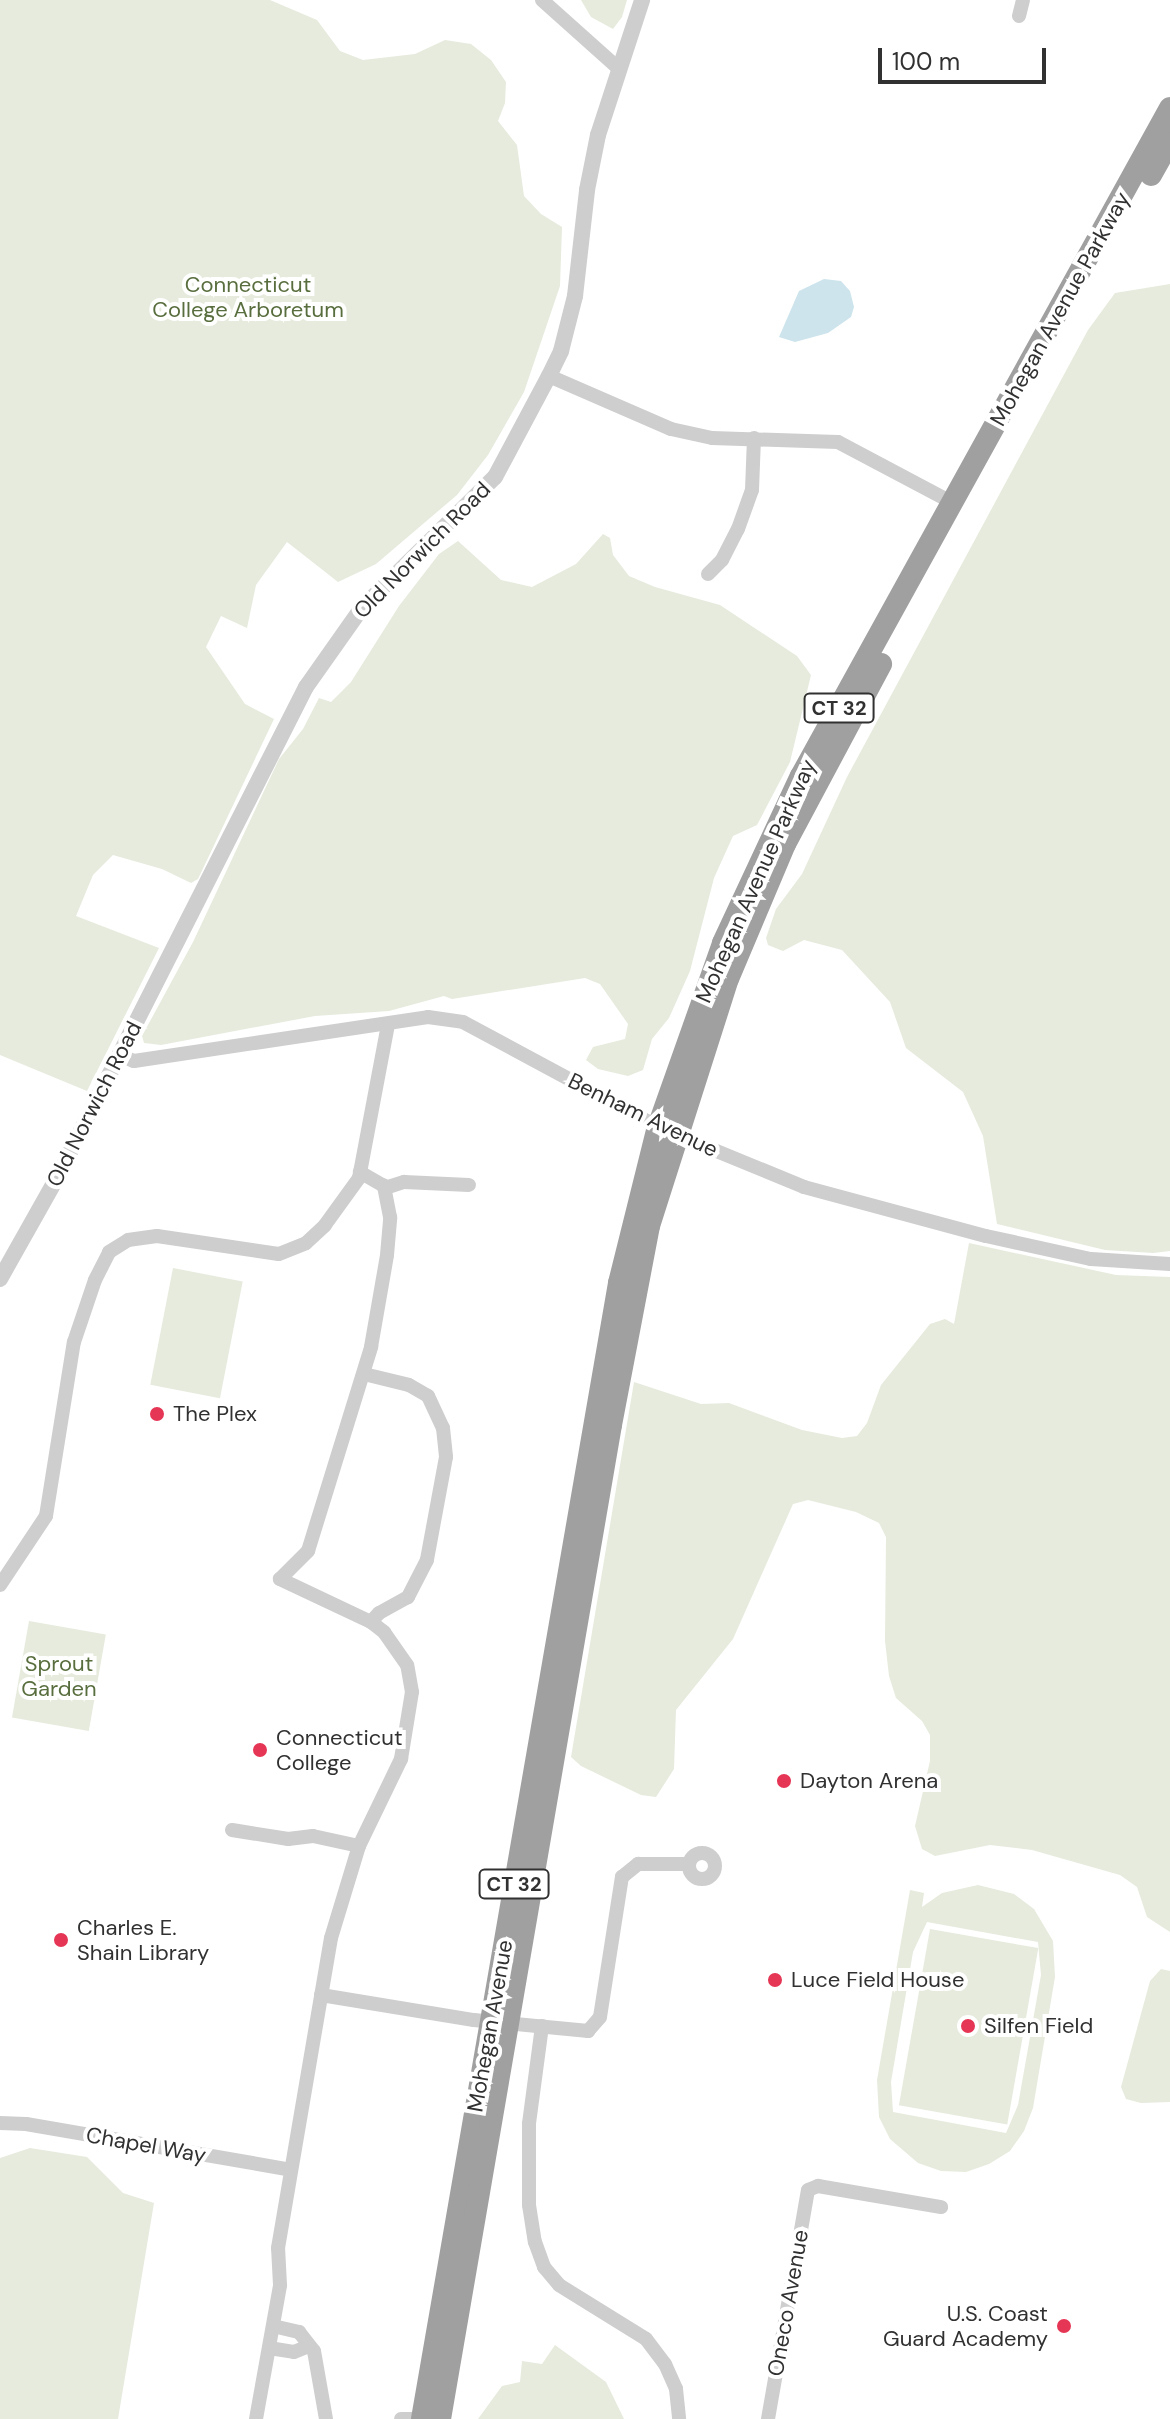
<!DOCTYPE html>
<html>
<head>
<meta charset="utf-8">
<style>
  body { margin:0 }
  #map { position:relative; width:1170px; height:2419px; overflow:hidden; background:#fff; font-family:"DM Sans",sans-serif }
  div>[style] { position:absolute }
  .green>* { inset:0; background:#e6ebdd; transform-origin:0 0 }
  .water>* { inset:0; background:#cde4ed }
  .minor>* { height:14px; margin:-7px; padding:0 7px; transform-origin:7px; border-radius:7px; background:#cecece }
  .minor>.ring { margin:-7px; padding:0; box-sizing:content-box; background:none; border:14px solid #cecece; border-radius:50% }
  .tertiary>* { height:16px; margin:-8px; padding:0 8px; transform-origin:8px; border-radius:8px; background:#cecece }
  .trunk>* { height:22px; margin:-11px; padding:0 11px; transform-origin:11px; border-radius:11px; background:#a0a0a0 }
  .dots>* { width:22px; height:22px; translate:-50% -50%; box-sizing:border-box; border:4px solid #fff; border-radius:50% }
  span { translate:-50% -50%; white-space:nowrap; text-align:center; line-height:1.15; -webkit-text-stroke:8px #fff; paint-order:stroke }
  .shield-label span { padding:2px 6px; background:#fff; border:2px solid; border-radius:6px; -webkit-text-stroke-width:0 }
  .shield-label { font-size:20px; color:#313131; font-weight:700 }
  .park-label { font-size:22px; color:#596e3e }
  .street-label { font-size:22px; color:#313131 }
  .poi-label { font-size:22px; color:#313131 }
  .left { translate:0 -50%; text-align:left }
  .right { translate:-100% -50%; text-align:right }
  .scale { position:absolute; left:878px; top:48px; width:168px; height:36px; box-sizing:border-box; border:4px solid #313131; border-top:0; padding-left:10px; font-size:24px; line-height:28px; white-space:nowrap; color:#313131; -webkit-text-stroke:6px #fff; paint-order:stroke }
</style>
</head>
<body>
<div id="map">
  <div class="green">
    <i style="clip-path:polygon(0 0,270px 0,317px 20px,340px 51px,363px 60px,415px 54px,445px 40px,471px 44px,491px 60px,506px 82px,505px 103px,498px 121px,517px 145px,524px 196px,541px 214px,562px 227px,560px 286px,524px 392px,488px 455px,457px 495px,376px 564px,338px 582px,287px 542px,256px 585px,247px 628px,221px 616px,206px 647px,245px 704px,274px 719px,198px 879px,191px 883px,162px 869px,113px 855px,93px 875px,76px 916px,159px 948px,87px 1091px,0 1055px)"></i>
    <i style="clip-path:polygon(581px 0,627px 0,622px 17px,613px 29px,591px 17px)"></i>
    <i style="clip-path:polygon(1170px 284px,1170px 1251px,1153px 1253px,1105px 1250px,997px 1224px,983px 1136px,963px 1092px,906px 1048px,890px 1002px,842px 950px,804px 940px,783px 951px,768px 945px,766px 938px,776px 909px,802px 874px,847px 777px,1088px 330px,1115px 293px)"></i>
    <i style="clip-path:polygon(603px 534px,610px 538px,613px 555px,629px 576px,655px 587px,720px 605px,797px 656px,811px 675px,790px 762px,757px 825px,733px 836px,714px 878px,690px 971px,669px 1018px,652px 1039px,643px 1070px,628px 1076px,598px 1069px,586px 1060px,593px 1047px,625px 1039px,628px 1024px,600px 984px,585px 978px,452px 999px,444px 996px,389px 1011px,315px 1016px,161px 1045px,144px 1043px,142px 1036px,193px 942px,279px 759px,303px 729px,319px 698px,331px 702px,351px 682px,399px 606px,439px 554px,458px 541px,501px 580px,532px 587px,576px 564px)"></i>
    <i style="clip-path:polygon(969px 1243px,1116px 1275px,1170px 1277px,1170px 1932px,1147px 1917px,1137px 1887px,1120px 1875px,1032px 1850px,990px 1845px,935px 1856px,922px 1849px,915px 1826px,930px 1761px,930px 1735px,922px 1721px,896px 1698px,889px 1676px,885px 1641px,886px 1537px,879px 1523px,856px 1512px,808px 1500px,793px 1504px,733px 1639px,676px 1710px,674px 1769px,656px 1797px,641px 1795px,581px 1766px,571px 1757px,634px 1382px,701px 1404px,729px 1403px,802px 1430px,842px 1438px,857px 1436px,867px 1423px,881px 1385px,930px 1324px,945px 1319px,954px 1324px)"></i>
    <i style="left:173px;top:1268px;width:71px;height:119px;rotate:11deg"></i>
    <i style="left:29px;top:1621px;width:78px;height:98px;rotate:10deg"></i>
    <i style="clip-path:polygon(evenodd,978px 1885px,1014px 1894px,1034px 1909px,1053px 1941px,1055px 1977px,1033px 2108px,1024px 2131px,1010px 2151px,989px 2164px,966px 2172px,941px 2171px,918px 2163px,890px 2139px,879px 2117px,877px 2080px,910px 1890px,924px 1893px,922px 1907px,942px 1893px,978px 1885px,927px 1922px,1038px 1942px,1041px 1975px,1018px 2105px,1006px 2133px,893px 2112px,891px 2082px,913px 1952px,927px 1922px)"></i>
    <i style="left:930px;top:1929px;width:110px;height:179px;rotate:10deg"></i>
    <i style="clip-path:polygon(1161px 1969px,1170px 1971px,1170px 2102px,1141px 2103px,1126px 2099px,1121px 2087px,1150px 1981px)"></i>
    <i style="clip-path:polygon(30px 2148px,87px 2157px,123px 2193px,154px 2203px,118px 2419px,0 2419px,0 2158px)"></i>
    <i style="clip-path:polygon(555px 2345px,606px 2382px,624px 2419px,478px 2419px,502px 2386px,520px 2382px,522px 2361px,542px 2364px)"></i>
  </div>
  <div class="water">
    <i style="clip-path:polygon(824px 279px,841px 281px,850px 291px,854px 307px,851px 317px,828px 333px,795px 342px,779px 337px,799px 291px)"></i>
  </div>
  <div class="minor">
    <i style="left:542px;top:0;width:102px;rotate:41.8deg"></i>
    <i style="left:1019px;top:16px;width:16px;rotate:-76deg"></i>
    <i style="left:549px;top:376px;width:133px;rotate:23.5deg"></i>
    <i style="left:671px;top:429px;width:42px;rotate:12.4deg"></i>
    <i style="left:712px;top:438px;width:126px;rotate:1.8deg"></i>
    <i style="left:838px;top:442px;width:130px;rotate:27.9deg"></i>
    <i style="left:708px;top:574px;width:20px;rotate:-45deg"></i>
    <i style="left:722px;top:560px;width:35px;rotate:-63deg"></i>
    <i style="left:738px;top:529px;width:41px;rotate:-70.3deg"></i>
    <i style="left:752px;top:490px;width:52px;rotate:-87.8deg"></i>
    <i style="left:119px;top:1055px;width:16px;rotate:22deg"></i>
    <i style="left:134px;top:1061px;width:297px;rotate:-8.5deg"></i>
    <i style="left:428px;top:1017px;width:35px;rotate:8deg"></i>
    <i style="left:463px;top:1022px;width:221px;rotate:28.3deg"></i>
    <i style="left:658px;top:1127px;width:158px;rotate:22.3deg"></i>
    <i style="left:804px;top:1187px;width:188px;rotate:15.1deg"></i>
    <i style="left:986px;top:1236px;width:107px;rotate:12.4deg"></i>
    <i style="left:1091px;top:1259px;width:79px;rotate:3.6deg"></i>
    <i style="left:385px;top:1188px;width:20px;rotate:-18deg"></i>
    <i style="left:404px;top:1182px;width:65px;rotate:2.6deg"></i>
    <i style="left:364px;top:1374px;width:46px;rotate:13.7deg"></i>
    <i style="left:409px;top:1385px;width:22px;rotate:30deg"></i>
    <i style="left:428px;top:1396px;width:35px;rotate:65deg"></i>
    <i style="left:443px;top:1428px;width:29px;rotate:84deg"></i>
    <i style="left:446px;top:1457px;width:105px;rotate:100.5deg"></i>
    <i style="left:427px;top:1560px;width:42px;rotate:117.2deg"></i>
    <i style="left:408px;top:1597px;width:33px;rotate:151deg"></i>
    <i style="left:379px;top:1613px;width:12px;rotate:132deg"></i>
    <i style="left:0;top:1585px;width:83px;rotate:-56.3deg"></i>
    <i style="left:46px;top:1516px;width:176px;rotate:-80.9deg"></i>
    <i style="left:74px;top:1342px;width:65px;rotate:-71.3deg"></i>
    <i style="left:95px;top:1280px;width:31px;rotate:-63deg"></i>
    <i style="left:109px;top:1252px;width:22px;rotate:-32deg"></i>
    <i style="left:128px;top:1240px;width:29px;rotate:-8deg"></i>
    <i style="left:157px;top:1236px;width:123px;rotate:8.4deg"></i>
    <i style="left:279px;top:1254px;width:29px;rotate:-22deg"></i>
    <i style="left:306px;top:1243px;width:26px;rotate:-43deg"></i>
    <i style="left:325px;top:1225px;width:58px;rotate:-54.1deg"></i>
    <i style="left:359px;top:1178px;width:157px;rotate:-79.3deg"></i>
    <i style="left:232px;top:1830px;width:57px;rotate:9.1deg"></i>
    <i style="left:288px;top:1839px;width:25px;rotate:-7deg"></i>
    <i style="left:313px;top:1836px;width:47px;rotate:12.3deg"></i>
    <i class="ring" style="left:689px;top:1853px;width:12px;height:12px"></i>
    <i style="left:321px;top:1995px;width:155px;rotate:9.3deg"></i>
    <i style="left:474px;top:2020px;width:115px;rotate:5.5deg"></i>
    <i style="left:588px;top:2031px;width:18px;rotate:-49deg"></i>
    <i style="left:600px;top:2017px;width:142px;rotate:-81.1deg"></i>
    <i style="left:622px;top:1877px;width:21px;rotate:-39deg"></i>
    <i style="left:638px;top:1864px;width:50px"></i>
    <i style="left:542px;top:2026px;width:99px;rotate:97.6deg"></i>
    <i style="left:529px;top:2124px;width:81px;rotate:90deg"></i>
    <i style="left:529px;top:2205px;width:37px;rotate:81deg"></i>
    <i style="left:535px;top:2242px;width:27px;rotate:70deg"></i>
    <i style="left:544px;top:2267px;width:23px;rotate:50deg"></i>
    <i style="left:559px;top:2285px;width:102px;rotate:31.8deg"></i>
    <i style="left:646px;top:2339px;width:31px;rotate:53deg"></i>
    <i style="left:665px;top:2364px;width:27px;rotate:66deg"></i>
    <i style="left:676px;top:2389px;width:30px;rotate:84deg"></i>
    <i style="left:0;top:2123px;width:26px;rotate:2deg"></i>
    <i style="left:26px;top:2124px;width:269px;rotate:9.8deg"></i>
    <i style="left:273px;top:2326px;width:27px;rotate:13deg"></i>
    <i style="left:299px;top:2332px;width:24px;rotate:52deg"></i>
    <i style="left:314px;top:2351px;width:69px;rotate:80deg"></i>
    <i style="left:269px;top:2348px;width:25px;rotate:9deg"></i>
    <i style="left:294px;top:2352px;width:16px;rotate:-22deg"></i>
    <i style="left:256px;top:2419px;width:136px;rotate:-79.8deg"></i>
    <i style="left:280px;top:2285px;width:37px;rotate:-93deg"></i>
    <i style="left:278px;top:2248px;width:314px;rotate:-80.3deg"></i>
    <i style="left:331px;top:1938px;width:96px;rotate:-73.1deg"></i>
    <i style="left:359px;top:1846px;width:97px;rotate:-64.2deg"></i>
    <i style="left:401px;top:1759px;width:68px;rotate:-80.7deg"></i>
    <i style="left:412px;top:1692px;width:27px;rotate:-100deg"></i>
    <i style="left:407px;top:1665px;width:40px;rotate:-124.9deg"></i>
    <i style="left:384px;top:1632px;width:16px;rotate:-142deg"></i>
    <i style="left:371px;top:1622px;width:101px;rotate:-154.7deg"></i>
    <i style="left:280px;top:1579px;width:40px;rotate:-45deg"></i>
    <i style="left:308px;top:1551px;width:214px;rotate:-72.8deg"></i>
    <i style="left:371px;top:1347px;width:93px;rotate:-80.1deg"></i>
    <i style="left:387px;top:1255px;width:38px;rotate:-85deg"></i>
    <i style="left:390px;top:1217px;width:32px;rotate:-101deg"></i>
    <i style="left:384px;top:1186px;width:28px;rotate:-150deg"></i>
    <i style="left:401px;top:2419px;width:19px"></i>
    <i style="left:768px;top:2419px;width:232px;rotate:-80.1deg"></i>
    <i style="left:808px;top:2190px;width:11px;rotate:-22deg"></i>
    <i style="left:818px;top:2186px;width:125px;rotate:9.7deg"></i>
  </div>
  <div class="tertiary">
    <i style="left:0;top:1279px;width:118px;rotate:-60.6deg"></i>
    <i style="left:58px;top:1176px;width:548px;rotate:-63.11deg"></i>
    <i style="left:306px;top:687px;width:95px;rotate:-54.8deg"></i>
    <i style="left:361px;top:609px;width:188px;rotate:-44.6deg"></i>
    <i style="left:495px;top:477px;width:115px;rotate:-61.9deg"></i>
    <i style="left:549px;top:376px;width:28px;rotate:-64deg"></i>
    <i style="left:561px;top:351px;width:57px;rotate:-75.7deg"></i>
    <i style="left:575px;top:296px;width:107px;rotate:-83.5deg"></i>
    <i style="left:587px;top:190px;width:56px;rotate:-78.7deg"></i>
    <i style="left:598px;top:135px;width:142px;rotate:-71.9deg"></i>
  </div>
  <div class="trunk">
    <i style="left:1151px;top:175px;width:39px;rotate:-61deg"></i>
    <i style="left:422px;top:2419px;width:1153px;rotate:-80.16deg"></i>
    <i style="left:619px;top:1283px;width:161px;rotate:-76deg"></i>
    <i style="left:658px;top:1127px;width:195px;rotate:-70.5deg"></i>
    <i style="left:723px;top:943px;width:184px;rotate:-65deg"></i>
    <i style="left:801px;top:776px;width:763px;rotate:-61.08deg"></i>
    <i style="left:440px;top:2419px;width:1009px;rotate:-80.24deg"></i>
    <i style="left:611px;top:1425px;width:203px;rotate:-79.2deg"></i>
    <i style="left:649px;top:1226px;width:259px;rotate:-72.3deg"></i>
    <i style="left:728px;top:979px;width:147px;rotate:-67.1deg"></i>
    <i style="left:785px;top:844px;width:204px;rotate:-61.9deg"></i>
  </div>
  <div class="dots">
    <i style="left:157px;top:1414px;background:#e63655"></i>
    <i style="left:260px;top:1750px;background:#e63655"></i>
    <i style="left:784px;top:1781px;background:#e63655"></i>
    <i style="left:61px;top:1940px;background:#e63655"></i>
    <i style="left:775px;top:1980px;background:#e63655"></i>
    <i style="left:968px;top:2026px;background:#e63655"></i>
    <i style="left:1064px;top:2326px;background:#e63655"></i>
  </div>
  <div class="shield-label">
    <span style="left:839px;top:708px">CT 32</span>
    <span style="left:514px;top:1884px">CT 32</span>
  </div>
  <div class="park-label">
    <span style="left:248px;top:297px">Connecticut<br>College Arboretum</span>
    <span style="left:59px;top:1676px">Sprout<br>Garden</span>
  </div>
  <div class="street-label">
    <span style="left:1060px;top:309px;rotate:-61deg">Mohegan Avenue Parkway</span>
    <span style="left:422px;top:550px;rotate:-45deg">Old Norwich Road</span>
    <span style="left:756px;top:881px;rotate:-66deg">Mohegan Avenue Parkway</span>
    <span style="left:94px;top:1104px;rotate:-63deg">Old Norwich Road</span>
    <span style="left:643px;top:1115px;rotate:26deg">Benham Avenue</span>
    <span style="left:490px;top:2026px;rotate:-80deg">Mohegan Avenue</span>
    <span style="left:146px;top:2145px;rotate:10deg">Chapel Way</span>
    <span style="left:788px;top:2303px;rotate:-80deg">Oneco Avenue</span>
  </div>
  <div class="poi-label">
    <span class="left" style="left:173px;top:1414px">The Plex</span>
    <span class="left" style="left:276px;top:1750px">Connecticut<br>College</span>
    <span class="left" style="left:800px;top:1781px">Dayton Arena</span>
    <span class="left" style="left:77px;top:1940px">Charles E.<br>Shain Library</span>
    <span class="left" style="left:791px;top:1980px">Luce Field House</span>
    <span class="left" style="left:984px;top:2026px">Silfen Field</span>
    <span class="right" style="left:1048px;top:2326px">U.S. Coast<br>Guard Academy</span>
  </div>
  <div class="scale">100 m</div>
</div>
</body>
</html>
